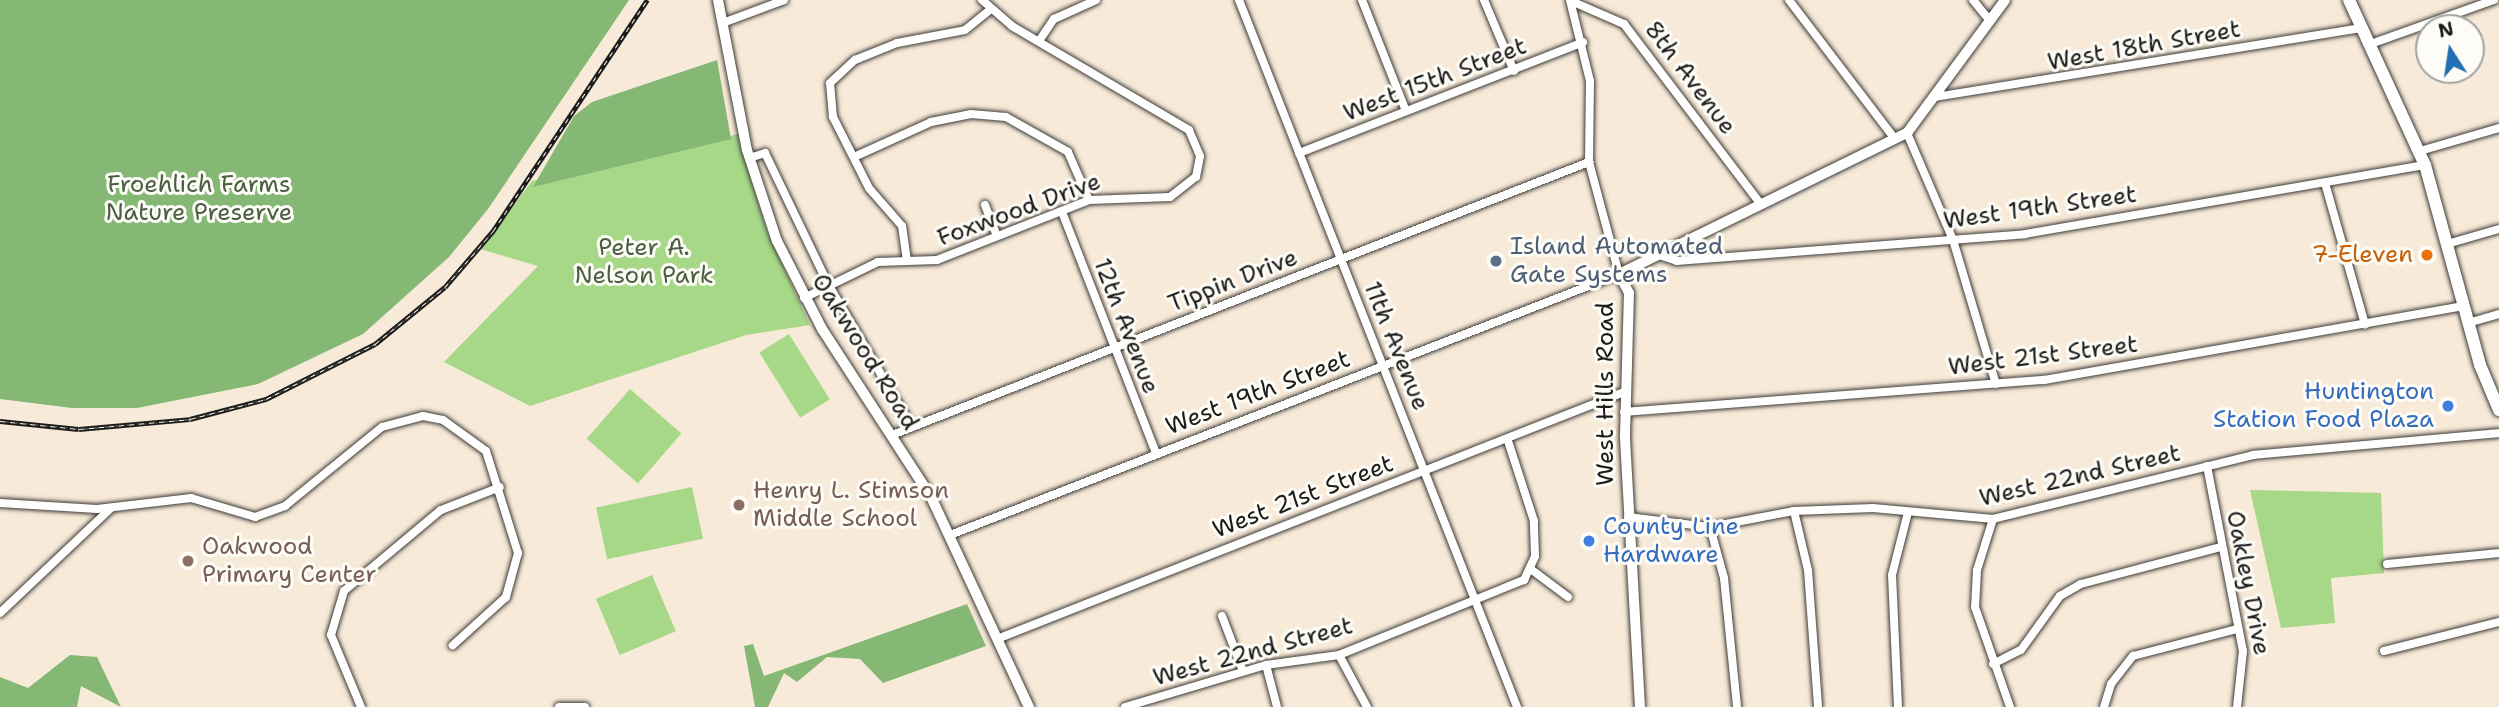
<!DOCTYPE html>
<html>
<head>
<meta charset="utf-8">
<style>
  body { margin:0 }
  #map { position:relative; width:2499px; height:707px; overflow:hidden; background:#f8ead8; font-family:"Shantell Sans",sans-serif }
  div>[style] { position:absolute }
  .green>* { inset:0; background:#a6d888; transform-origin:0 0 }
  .forest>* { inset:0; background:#84b874 }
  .roads { filter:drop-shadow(0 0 2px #3d3b38) drop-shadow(0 0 2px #3d3b38) }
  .minor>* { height:8px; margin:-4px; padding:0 4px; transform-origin:4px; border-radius:4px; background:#fff }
  .tertiary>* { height:10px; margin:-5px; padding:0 5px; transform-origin:5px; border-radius:5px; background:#fff }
  .secondary>* { height:10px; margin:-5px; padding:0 5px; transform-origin:5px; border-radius:5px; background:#fff }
  .primary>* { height:12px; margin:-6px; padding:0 6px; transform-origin:6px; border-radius:6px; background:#fff }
  .rail>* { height:4.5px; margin-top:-2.25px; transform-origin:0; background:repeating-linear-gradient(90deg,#fdfcf7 0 5px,#1c1c1c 0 10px); box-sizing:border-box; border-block:2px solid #1c1c1c }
  .dots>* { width:19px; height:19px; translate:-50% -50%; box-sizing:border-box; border:4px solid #fdfcf7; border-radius:50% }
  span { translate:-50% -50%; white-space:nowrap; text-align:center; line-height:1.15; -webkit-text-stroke:6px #fdfcf7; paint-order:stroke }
  .street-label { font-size:24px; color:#1c1c1c }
  .park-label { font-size:24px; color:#4c5e42 }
  .service-label { font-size:24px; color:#4e5e75 }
  .left { translate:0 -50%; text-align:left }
  .food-label { font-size:24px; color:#c56008 }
  .right { translate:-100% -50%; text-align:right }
  .shop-label { font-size:24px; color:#366cbe }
  .education-label { font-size:24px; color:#785e54 }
  .north { position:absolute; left:2415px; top:14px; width:70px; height:70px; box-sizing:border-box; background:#fdfcf7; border:2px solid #a3a29f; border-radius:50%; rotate:348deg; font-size:19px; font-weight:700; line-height:28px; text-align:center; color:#1c1c1c }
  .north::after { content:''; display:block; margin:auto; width:24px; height:32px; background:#1f6fb2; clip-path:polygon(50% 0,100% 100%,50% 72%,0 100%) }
</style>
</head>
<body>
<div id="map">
  <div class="green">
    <i style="clip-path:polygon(738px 134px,766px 229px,810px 325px,746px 335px,530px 406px,444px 362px,538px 266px,480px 249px,532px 181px)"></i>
    <i style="left:789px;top:334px;width:77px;height:35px;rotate:58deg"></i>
    <i style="left:630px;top:389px;width:68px;height:66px;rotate:41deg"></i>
    <i style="left:692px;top:487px;width:53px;height:98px;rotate:78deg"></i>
    <i style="clip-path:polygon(2250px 490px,2381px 493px,2384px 573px,2331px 578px,2335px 623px,2281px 628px)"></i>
    <i style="left:652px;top:575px;width:61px;height:61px;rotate:67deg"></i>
  </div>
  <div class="forest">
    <i style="clip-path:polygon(0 0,629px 0,488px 209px,449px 257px,363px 334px,258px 384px,137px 408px,72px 408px,0 399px)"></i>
    <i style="clip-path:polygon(717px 60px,731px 139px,533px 187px,574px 116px,592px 102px)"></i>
    <i style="clip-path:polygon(967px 604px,986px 646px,883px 683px,860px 659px,827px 657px,797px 682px,784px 673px,768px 707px,755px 707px,744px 646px,753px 644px,764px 676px)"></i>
    <i style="clip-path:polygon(70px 655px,97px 657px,121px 707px,81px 686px,77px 707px,0 707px,0 677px,28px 688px)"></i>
  </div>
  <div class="roads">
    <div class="minor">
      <i style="left:1239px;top:0;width:760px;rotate:68.53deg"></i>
      <i style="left:1362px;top:0;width:119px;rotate:68.4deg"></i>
      <i style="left:1484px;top:0;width:77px;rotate:67.1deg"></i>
      <i style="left:1789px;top:0;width:173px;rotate:52.7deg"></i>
      <i style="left:1973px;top:0;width:27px;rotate:51deg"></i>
      <i style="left:1571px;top:1px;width:58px;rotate:23.5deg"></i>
      <i style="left:1624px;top:24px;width:225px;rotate:52.8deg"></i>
      <i style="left:725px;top:22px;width:63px;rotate:-20.4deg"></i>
      <i style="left:1039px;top:41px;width:27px;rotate:-56deg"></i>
      <i style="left:1054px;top:19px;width:46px;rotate:-24.3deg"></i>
      <i style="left:2368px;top:45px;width:134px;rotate:-19.7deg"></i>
      <i style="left:1935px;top:97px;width:431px;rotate:-9.2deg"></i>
      <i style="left:1907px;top:133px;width:116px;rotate:66.7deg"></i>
      <i style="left:1953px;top:240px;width:150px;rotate:73.4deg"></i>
      <i style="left:2420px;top:151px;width:82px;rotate:-16.2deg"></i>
      <i style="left:1299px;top:153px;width:305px;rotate:-21.3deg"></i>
      <i style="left:854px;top:157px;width:85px;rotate:-24.4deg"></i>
      <i style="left:931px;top:122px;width:41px;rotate:-11.3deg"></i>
      <i style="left:971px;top:114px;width:35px;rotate:5deg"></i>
      <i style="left:1006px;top:117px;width:71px;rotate:29.4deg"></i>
      <i style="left:1068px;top:152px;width:52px;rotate:66.4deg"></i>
      <i style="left:749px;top:158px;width:17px;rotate:-17deg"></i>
      <i style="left:765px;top:153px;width:145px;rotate:64.3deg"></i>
      <i style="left:828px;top:284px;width:166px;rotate:59.6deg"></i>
      <i style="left:2325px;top:183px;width:147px;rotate:74.2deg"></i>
      <i style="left:985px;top:205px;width:33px;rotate:69deg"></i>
      <i style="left:1062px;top:212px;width:259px;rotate:68.7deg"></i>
      <i style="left:2447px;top:244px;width:54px;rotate:-16.1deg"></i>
      <i style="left:1659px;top:255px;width:19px;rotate:18deg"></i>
      <i style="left:1677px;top:261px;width:349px;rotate:-4.4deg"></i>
      <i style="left:2025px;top:234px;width:406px;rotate:-9.8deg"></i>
      <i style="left:907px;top:261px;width:35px;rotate:-98deg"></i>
      <i style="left:902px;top:226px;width:50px;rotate:-131deg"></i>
      <i style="left:869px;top:188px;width:80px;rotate:-116.9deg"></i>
      <i style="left:833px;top:117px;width:34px;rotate:-95deg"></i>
      <i style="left:830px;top:83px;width:34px;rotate:-43deg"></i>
      <i style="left:855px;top:60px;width:45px;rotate:-22deg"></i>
      <i style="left:897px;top:43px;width:69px;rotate:-10.8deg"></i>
      <i style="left:965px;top:30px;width:32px;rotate:-39deg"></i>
      <i style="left:804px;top:298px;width:82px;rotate:-25.9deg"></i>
      <i style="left:878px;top:262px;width:59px;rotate:-1.9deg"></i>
      <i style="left:937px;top:260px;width:163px;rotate:-21.5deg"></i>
      <i style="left:1089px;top:200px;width:81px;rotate:-2.1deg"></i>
      <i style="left:1170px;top:197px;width:33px;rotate:-38deg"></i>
      <i style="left:1196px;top:177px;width:21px;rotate:-79deg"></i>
      <i style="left:1200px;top:156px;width:28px;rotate:-113deg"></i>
      <i style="left:1189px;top:130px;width:205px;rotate:-149.6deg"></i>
      <i style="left:1012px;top:26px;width:40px;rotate:-139deg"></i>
      <i style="left:2468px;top:323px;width:32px;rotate:-16deg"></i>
      <i style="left:1624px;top:412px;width:421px;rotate:-4.4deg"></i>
      <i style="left:2044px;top:380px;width:425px;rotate:-10deg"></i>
      <i style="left:892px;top:435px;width:749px;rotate:-21.39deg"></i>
      <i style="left:2207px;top:466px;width:188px;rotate:79deg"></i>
      <i style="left:2243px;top:651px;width:56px;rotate:96.1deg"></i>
      <i style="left:0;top:503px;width:97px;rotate:3.5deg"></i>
      <i style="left:97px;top:509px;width:95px;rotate:-6.7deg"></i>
      <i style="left:191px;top:498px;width:67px;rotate:16.5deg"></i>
      <i style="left:255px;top:517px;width:32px;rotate:-20deg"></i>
      <i style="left:285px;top:506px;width:125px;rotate:-39.2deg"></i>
      <i style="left:382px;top:427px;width:42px;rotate:-15deg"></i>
      <i style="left:423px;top:416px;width:20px;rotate:11deg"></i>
      <i style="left:443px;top:420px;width:53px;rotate:35.8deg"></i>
      <i style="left:486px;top:451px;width:107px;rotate:72.6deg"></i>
      <i style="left:518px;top:553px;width:46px;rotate:105.3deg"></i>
      <i style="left:506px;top:597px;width:72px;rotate:137.8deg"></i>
      <i style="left:1794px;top:511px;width:61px;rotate:76.7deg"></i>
      <i style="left:1808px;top:570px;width:137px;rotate:85.8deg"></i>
      <i style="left:1628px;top:517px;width:83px;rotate:7deg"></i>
      <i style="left:1710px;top:527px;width:86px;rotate:-10.8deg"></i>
      <i style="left:1794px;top:511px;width:79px;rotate:-2.2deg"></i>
      <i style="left:1873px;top:508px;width:121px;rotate:5.2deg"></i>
      <i style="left:1993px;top:519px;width:268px;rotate:-13.8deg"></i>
      <i style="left:2253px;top:455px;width:247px;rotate:-5.1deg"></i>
      <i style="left:1993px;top:519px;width:53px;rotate:107.4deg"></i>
      <i style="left:1977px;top:570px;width:37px;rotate:93deg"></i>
      <i style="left:1975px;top:607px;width:106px;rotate:70.7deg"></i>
      <i style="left:1710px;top:527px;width:53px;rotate:74.6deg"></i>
      <i style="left:1724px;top:578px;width:130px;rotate:84.2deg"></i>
      <i style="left:950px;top:535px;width:718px;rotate:-21.31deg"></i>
      <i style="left:1619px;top:274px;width:116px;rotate:-105deg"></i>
      <i style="left:1589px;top:162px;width:81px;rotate:-89.3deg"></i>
      <i style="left:1590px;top:81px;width:83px;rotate:-103.9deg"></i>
      <i style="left:2387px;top:564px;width:113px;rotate:-5.6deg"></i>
      <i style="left:1532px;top:570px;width:45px;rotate:36.9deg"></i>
      <i style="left:0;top:613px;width:153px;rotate:-43.4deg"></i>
      <i style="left:1222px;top:616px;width:59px;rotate:69.1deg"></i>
      <i style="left:997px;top:639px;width:674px;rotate:-21.5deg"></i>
      <i style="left:2384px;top:651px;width:119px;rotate:-14.2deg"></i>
      <i style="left:1339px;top:655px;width:59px;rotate:61.7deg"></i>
      <i style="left:1993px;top:664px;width:31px;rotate:-27deg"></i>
      <i style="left:2021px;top:650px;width:67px;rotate:-54.2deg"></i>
      <i style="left:2060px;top:596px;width:24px;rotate:-30deg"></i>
      <i style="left:2081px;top:584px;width:145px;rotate:-14.8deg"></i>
      <i style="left:1266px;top:665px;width:43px;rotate:75.3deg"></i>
      <i style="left:361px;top:707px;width:78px;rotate:-112.6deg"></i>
      <i style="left:331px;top:635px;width:46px;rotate:-73.5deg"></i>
      <i style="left:344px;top:591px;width:126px;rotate:-39.9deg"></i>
      <i style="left:441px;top:510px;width:63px;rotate:-21.3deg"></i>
      <i style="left:559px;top:707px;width:26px"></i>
      <i style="left:1125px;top:707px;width:147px;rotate:-16.6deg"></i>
      <i style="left:1266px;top:665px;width:74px;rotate:-7.8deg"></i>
      <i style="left:1339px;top:655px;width:200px;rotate:-22.1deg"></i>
      <i style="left:1524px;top:580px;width:26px;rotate:-65deg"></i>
      <i style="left:1535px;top:556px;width:35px;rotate:-92deg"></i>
      <i style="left:1534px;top:521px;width:87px;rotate:-108deg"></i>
      <i style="left:1898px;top:707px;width:132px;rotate:-92.6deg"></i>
      <i style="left:1892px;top:575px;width:65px;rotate:-75.7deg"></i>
      <i style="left:2104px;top:707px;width:24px;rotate:-73deg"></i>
      <i style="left:2111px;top:684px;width:36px;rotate:-52deg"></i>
      <i style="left:2133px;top:656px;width:107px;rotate:-14.6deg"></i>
    </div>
    <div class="tertiary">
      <i style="left:1640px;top:707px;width:272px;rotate:-93.2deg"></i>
      <i style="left:1625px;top:435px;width:142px;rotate:-88.4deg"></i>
      <i style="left:1629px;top:293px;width:21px;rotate:-118deg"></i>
      <i style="left:1619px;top:274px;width:321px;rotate:-26.1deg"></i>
      <i style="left:1907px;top:133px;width:165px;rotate:-53.6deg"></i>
    </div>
    <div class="secondary">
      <i style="left:718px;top:0;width:153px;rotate:79.1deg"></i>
      <i style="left:747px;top:150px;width:96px;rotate:71.8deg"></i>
      <i style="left:777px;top:241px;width:99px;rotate:62.9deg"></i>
      <i style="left:822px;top:329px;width:200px;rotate:57deg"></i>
      <i style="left:931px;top:497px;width:232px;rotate:65deg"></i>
    </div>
    <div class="primary">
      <i style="left:2349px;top:0;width:182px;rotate:65.3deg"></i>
      <i style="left:2425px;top:165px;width:207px;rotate:74.6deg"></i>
      <i style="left:2480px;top:365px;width:49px;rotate:67.1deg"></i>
    </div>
  </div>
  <div class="rail">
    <i style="left:0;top:421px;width:79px;rotate:5.8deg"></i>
    <i style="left:79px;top:429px;width:111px;rotate:-5.1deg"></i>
    <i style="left:190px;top:419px;width:79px;rotate:-14.7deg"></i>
    <i style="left:266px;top:399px;width:122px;rotate:-26.8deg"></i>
    <i style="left:375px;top:344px;width:90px;rotate:-39.2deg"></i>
    <i style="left:445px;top:287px;width:74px;rotate:-49.4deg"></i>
    <i style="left:493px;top:231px;width:278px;rotate:-56.3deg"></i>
  </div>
  <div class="dots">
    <i style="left:2427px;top:255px;background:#e8710a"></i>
    <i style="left:1496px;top:261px;background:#5c6f8a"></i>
    <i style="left:2448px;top:406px;background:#3f7fe0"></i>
    <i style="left:739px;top:505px;background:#8d6e63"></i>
    <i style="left:1589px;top:541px;background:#3f7fe0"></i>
    <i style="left:188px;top:561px;background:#8d6e63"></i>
  </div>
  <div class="street-label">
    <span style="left:2144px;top:46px;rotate:-10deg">West 18th Street</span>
    <span style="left:1690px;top:78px;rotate:53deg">8th Avenue</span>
    <span style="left:1435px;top:80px;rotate:-21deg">West 15th Street</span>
    <span style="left:2040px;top:208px;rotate:-8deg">West 19th Street</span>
    <span style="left:1019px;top:210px;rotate:-20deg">Foxwood Drive</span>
    <span style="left:1233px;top:281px;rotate:-21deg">Tippin Drive</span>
    <span style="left:1126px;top:326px;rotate:69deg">12th Avenue</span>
    <span style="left:1396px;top:346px;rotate:68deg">11th Avenue</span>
    <span style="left:865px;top:352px;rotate:58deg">Oakwood Road</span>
    <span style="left:2043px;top:356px;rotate:-7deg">West 21st Street</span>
    <span style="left:1258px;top:393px;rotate:-21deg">West 19th Street</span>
    <span style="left:1606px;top:394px;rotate:-90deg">West Hills Road</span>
    <span style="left:2080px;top:476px;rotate:-13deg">West 22nd Street</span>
    <span style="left:1303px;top:497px;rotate:-21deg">West 21st Street</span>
    <span style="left:2248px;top:583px;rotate:79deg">Oakley Drive</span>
    <span style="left:1253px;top:652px;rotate:-15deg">West 22nd Street</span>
  </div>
  <div class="park-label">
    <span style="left:199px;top:199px">Froehlich Farms<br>Nature Preserve</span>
    <span style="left:644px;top:262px">Peter A.<br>Nelson Park</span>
  </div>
  <div class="service-label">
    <span class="left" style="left:1510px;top:261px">Island Automated<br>Gate Systems</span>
  </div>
  <div class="food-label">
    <span class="right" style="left:2413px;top:255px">7-Eleven</span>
  </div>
  <div class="shop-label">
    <span class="right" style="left:2434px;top:406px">Huntington<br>Station Food Plaza</span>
    <span class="left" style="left:1603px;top:541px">County Line<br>Hardware</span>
  </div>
  <div class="education-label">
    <span class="left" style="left:753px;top:505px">Henry L. Stimson<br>Middle School</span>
    <span class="left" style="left:202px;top:561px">Oakwood<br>Primary Center</span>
  </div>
  <div class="north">N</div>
</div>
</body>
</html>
